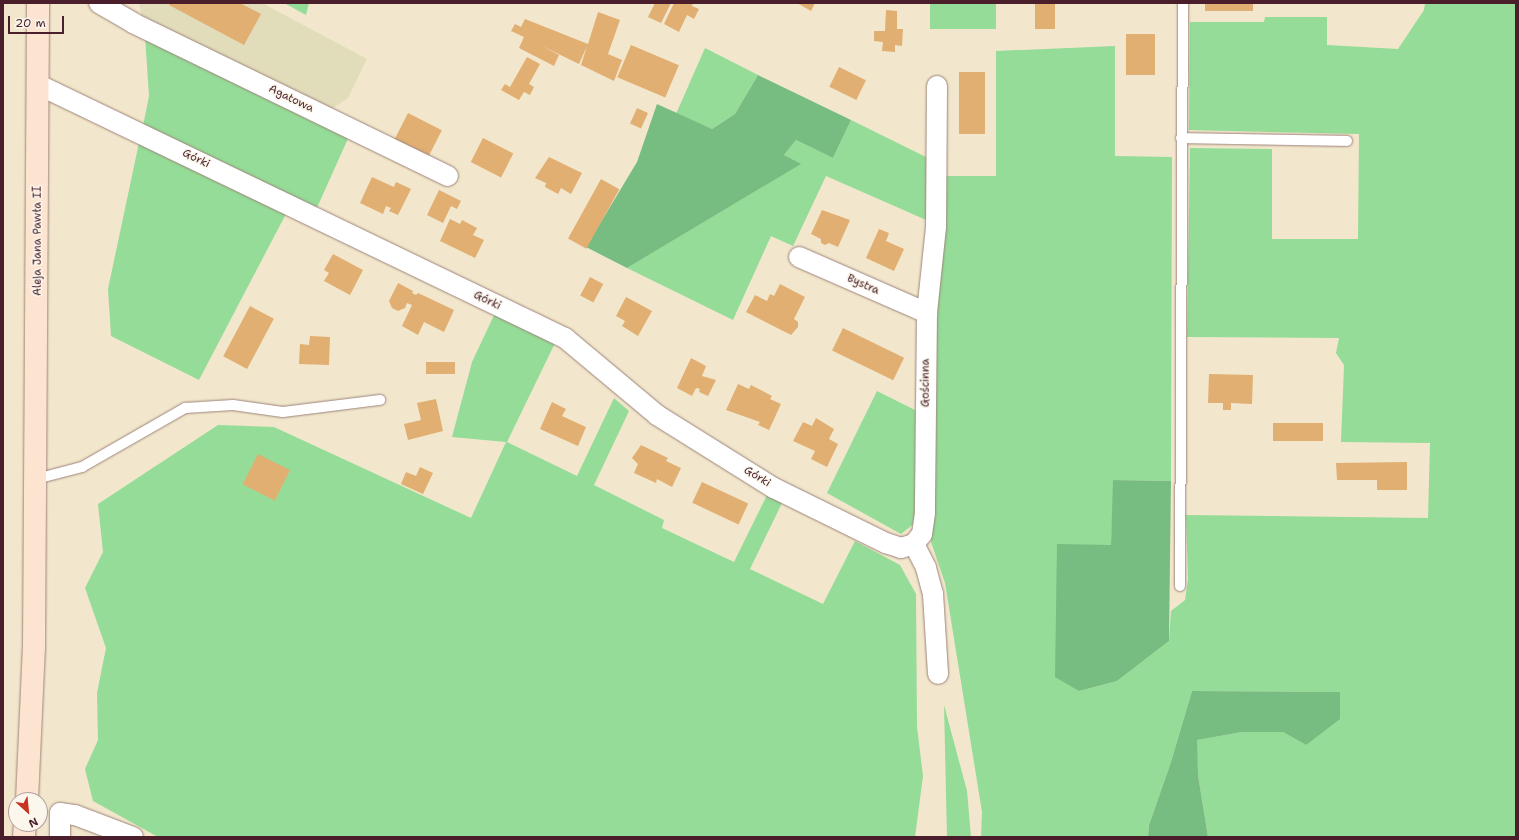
<!DOCTYPE html>
<html>
<head>
<meta charset="utf-8">
<style>
  body { margin:0 }
  #map { position:relative; width:1519px; height:840px; overflow:hidden; background:#f2e7cc; font-family:"Shantell Sans",sans-serif }
  div>[style] { position:absolute }
  .built>* { inset:0; background:#e1dcba }
  .green>* { inset:0; background:#94dc97; transform-origin:0 0 }
  .forest>* { inset:0; background:#77bc80 }
  .building>* { inset:0; background:#e1af72; transform-origin:0 0 }
  .roads { filter:drop-shadow(0 0 1px #9e837c) drop-shadow(0 0 1px #9e837c) }
  .service>* { height:10px; margin:-5px; padding:0 5px; transform-origin:5px; border-radius:5px; background:#fff }
  .minor>* { height:20px; margin:-10px; padding:0 10px; transform-origin:10px; border-radius:10px; background:#fff }
  .secondary>* { height:22px; margin:-11px; padding:0 11px; transform-origin:11px; border-radius:11px; background:#fde4d1 }
  span { translate:-50% -50%; white-space:nowrap; text-align:center; line-height:1.15; -webkit-text-stroke:3px #fbf7ec; paint-order:stroke }
  .street-label { font-size:11px; color:#4a1f2b }
  .frame { position:absolute; inset:0; border:4px solid #4a1f2b; pointer-events:none }
  .north { position:absolute; left:8px; top:792px; width:40px; height:40px; box-sizing:border-box; background:#fbf7ec; border:1px solid #b4a19f; border-radius:50%; rotate:153deg; font-size:11px; font-weight:700; line-height:16px; text-align:center; color:#4a1f2b }
  .north::after { content:''; display:block; margin:auto; width:14px; height:18px; background:#c8321e; clip-path:polygon(50% 0,100% 100%,50% 72%,0 100%) }
  .scale { position:absolute; left:8px; top:16px; width:56px; height:18px; box-sizing:border-box; border:2px solid #4a1f2b; border-top:0; padding-left:5px; font-size:12px; line-height:14px; white-space:nowrap; color:#4a1f2b; -webkit-text-stroke:3px #fbf7ec; paint-order:stroke }
</style>
</head>
<body>
<div id="map">
  <div class="built">
    <i style="clip-path:polygon(139px 3px,262px 3px,367px 59px,348px 98px,327px 112px,143px 21px)"></i>
  </div>
  <div class="green">
    <i style="clip-path:polygon(284px 3px,309px 3px,306px 15px)"></i>
    <i style="left:930px;top:3px;width:66px;height:26px"></i>
    <i style="clip-path:polygon(1425px 3px,1516px 3px,1516px 837px,1208px 837px,1198px 775px,1196px 740px,1242px 732px,1283px 732px,1306px 745px,1340px 692px,1192px 691px,1171px 762px,1149px 825px,1148px 837px,981px 837px,982px 812px,945px 583px,931px 542px,934px 434px,933px 334px,944px 176px,996px 176px,996px 51px,1115px 46px,1115px 156px,1172px 157px,1171px 481px,1114px 480px,1111px 545px,1079px 691px,1117px 681px,1169px 641px,1171px 611px,1185px 600px,1188px 579px,1186px 515px,1428px 518px,1430px 443px,1341px 442px,1344px 365px,1336px 353px,1339px 338px,1187px 337px,1190px 148px,1272px 149px,1272px 239px,1358px 239px,1359px 134px,1189px 130px,1190px 22px,1264px 22px,1265px 17px,1327px 17px,1327px 45px,1398px 49px,1424px 10px)"></i>
    <i style="clip-path:polygon(145px 36px,350px 134px,316px 210px,143px 126px,149px 96px)"></i>
    <i style="clip-path:polygon(705px 48px,758px 75px,735px 114px,712px 129px,676px 114px)"></i>
    <i style="clip-path:polygon(851px 120px,930px 159px,933px 223px,826px 176px,793px 246px,771px 236px,733px 320px,627px 268px,800px 164px,784px 155px,796px 140px,833px 158px)"></i>
    <i style="clip-path:polygon(140px 138px,288px 210px,199px 380px,111px 336px,108px 289px)"></i>
    <i style="clip-path:polygon(496px 311px,556px 341px,507px 442px,577px 476px,614px 398px,629px 411px,594px 485px,664px 520px,662px 528px,734px 562px,768px 493px,783px 501px,750px 569px,823px 604px,855px 541px,900px 565px,916px 594px,917px 727px,923px 776px,915px 837px,158px 837px,93px 801px,85px 769px,98px 740px,97px 693px,106px 648px,85px 588px,103px 552px,98px 504px,218px 425px,274px 427px,471px 518px,506px 442px,452px 437px,472px 362px)"></i>
    <i style="clip-path:polygon(877px 391px,915px 410px,916px 522px,901px 534px,827px 493px)"></i>
    <i style="clip-path:polygon(944px 705px,967px 791px,971px 837px,947px 837px)"></i>
  </div>
  <div class="forest">
    <i style="clip-path:polygon(758px 75px,851px 120px,833px 158px,796px 140px,784px 155px,801px 164px,627px 268px,586px 247px,637px 162px,657px 104px,712px 129px,735px 114px)"></i>
    <i style="clip-path:polygon(1113px 480px,1171px 481px,1169px 641px,1117px 681px,1079px 691px,1055px 677px,1057px 544px,1111px 545px)"></i>
    <i style="clip-path:polygon(1192px 691px,1340px 692px,1340px 719px,1306px 745px,1283px 732px,1242px 732px,1197px 740px,1198px 775px,1208px 837px,1148px 837px,1149px 825px,1171px 762px)"></i>
  </div>
  <div class="building">
    <i style="clip-path:polygon(170px 3px,240px 3px,261px 14px,244px 45px,169px 5px)"></i>
    <i style="clip-path:polygon(655px 3px,671px 3px,661px 23px,648px 17px)"></i>
    <i style="clip-path:polygon(674px 3px,693px 3px,692px 6px,699px 9px,694px 19px,687px 15px,679px 32px,664px 24px)"></i>
    <i style="clip-path:polygon(797px 3px,815px 3px,811px 11px)"></i>
    <i style="left:1035px;top:3px;width:20px;height:26px"></i>
    <i style="left:1205px;top:3px;width:48px;height:8px"></i>
    <i style="clip-path:polygon(886px 10px,897px 11px,897px 29px,903px 29px,902px 46px,895px 45px,895px 52px,882px 51px,883px 42px,874px 41px,874px 31px,885px 31px)"></i>
    <i style="clip-path:polygon(598px 12px,620px 20px,608px 54px,622px 60px,614px 81px,581px 65px,587px 46px,579px 64px,540px 45px,559px 55px,554px 66px,519px 48px,524px 37px,511px 31px,515px 24px,521px 27px,525px 19px,588px 44px)"></i>
    <i style="left:1126px;top:34px;width:29px;height:41px"></i>
    <i style="left:631px;top:45px;width:52px;height:35px;rotate:23deg"></i>
    <i style="clip-path:polygon(527px 57px,540px 64px,529px 84px,534px 87px,530px 95px,524px 92px,519px 100px,501px 90px,505px 84px,510px 87px)"></i>
    <i style="left:839px;top:67px;width:30px;height:22px;rotate:26deg"></i>
    <i style="left:959px;top:72px;width:26px;height:62px"></i>
    <i style="left:637px;top:108px;width:12px;height:17px;rotate:24deg"></i>
    <i style="left:408px;top:113px;width:38px;height:32px;rotate:27deg"></i>
    <i style="left:483px;top:138px;width:34px;height:27px;rotate:27deg"></i>
    <i style="clip-path:polygon(549px 157px,582px 173px,571px 194px,561px 188px,558px 194px,545px 187px,546px 183px,535px 178px)"></i>
    <i style="clip-path:polygon(372px 177px,394px 187px,396px 182px,411px 189px,398px 215px,389px 211px,391px 208px,386px 206px,383px 214px,360px 203px)"></i>
    <i style="left:601px;top:179px;width:21px;height:68px;rotate:29deg"></i>
    <i style="clip-path:polygon(439px 190px,461px 201px,457px 209px,451px 206px,443px 223px,427px 215px)"></i>
    <i style="clip-path:polygon(822px 210px,850px 220px,838px 247px,829px 243px,825px 245px,821px 243px,821px 239px,811px 234px)"></i>
    <i style="clip-path:polygon(450px 219px,460px 224px,462px 220px,477px 228px,473px 235px,484px 240px,475px 258px,440px 241px)"></i>
    <i style="clip-path:polygon(879px 229px,889px 233px,886px 241px,904px 249px,894px 271px,866px 258px)"></i>
    <i style="clip-path:polygon(333px 254px,363px 270px,350px 295px,324px 281px,329px 273px,324px 270px)"></i>
    <i style="left:590px;top:277px;width:15px;height:21px;rotate:28deg"></i>
    <i style="clip-path:polygon(398px 283px,413px 291px,412px 293px,416px 295px,418px 293px,454px 310px,444px 332px,424px 322px,418px 335px,402px 326px,412px 305px,407px 303px,405px 308px,398px 311px,392px 308px,389px 301px)"></i>
    <i style="clip-path:polygon(780px 284px,805px 297px,794px 319px,798px 322px,798px 327px,791px 335px,746px 312px,755px 295px,767px 301px,770px 294px,774px 296px)"></i>
    <i style="clip-path:polygon(626px 297px,652px 311px,638px 336px,622px 326px,625px 321px,616px 316px)"></i>
    <i style="left:250px;top:306px;width:27px;height:57px;rotate:28deg"></i>
    <i style="left:843px;top:328px;width:68px;height:25px;rotate:26deg"></i>
    <i style="clip-path:polygon(310px 336px,330px 337px,329px 365px,299px 364px,300px 344px,309px 345px)"></i>
    <i style="clip-path:polygon(691px 358px,706px 366px,702px 376px,716px 380px,708px 396px,699px 392px,700px 389px,696px 388px,692px 396px,677px 388px)"></i>
    <i style="left:426px;top:362px;width:29px;height:12px"></i>
    <i style="clip-path:polygon(1209px 374px,1253px 375px,1252px 404px,1231px 403px,1231px 410px,1223px 410px,1223px 403px,1208px 403px)"></i>
    <i style="clip-path:polygon(738px 384px,749px 389px,751px 385px,772px 396px,770px 399px,781px 404px,769px 430px,758px 425px,760px 422px,726px 410px)"></i>
    <i style="clip-path:polygon(436px 399px,443px 431px,408px 440px,404px 424px,421px 420px,417px 403px)"></i>
    <i style="clip-path:polygon(552px 402px,566px 409px,562px 416px,586px 427px,578px 446px,540px 429px)"></i>
    <i style="clip-path:polygon(816px 418px,834px 429px,829px 439px,838px 444px,827px 467px,811px 459px,815px 451px,793px 441px,803px 422px,812px 426px)"></i>
    <i style="left:1323px;top:423px;width:18px;height:50px;rotate:90deg"></i>
    <i style="clip-path:polygon(641px 445px,668px 458px,666px 461px,681px 468px,672px 487px,657px 479px,656px 483px,634px 473px,638px 464px,632px 458px)"></i>
    <i style="left:258px;top:454px;width:36px;height:34px;rotate:27deg"></i>
    <i style="clip-path:polygon(1407px 462px,1407px 490px,1377px 490px,1377px 480px,1337px 480px,1336px 463px)"></i>
    <i style="clip-path:polygon(420px 467px,433px 473px,423px 494px,401px 484px,406px 472px,416px 476px)"></i>
    <i style="left:702px;top:482px;width:51px;height:23px;rotate:25deg"></i>
  </div>
  <div class="roads">
    <div class="service">
      <i style="left:1181px;top:138px;width:166px;rotate:1deg"></i>
      <i style="left:36px;top:479px;width:48px;rotate:-14.6deg"></i>
      <i style="left:82px;top:467px;width:119px;rotate:-29.8deg"></i>
      <i style="left:185px;top:408px;width:48px;rotate:-3.6deg"></i>
      <i style="left:233px;top:405px;width:50px;rotate:8deg"></i>
      <i style="left:283px;top:412px;width:98px;rotate:-7.1deg"></i>
      <i style="left:1180px;top:586px;width:583px;rotate:-89.71deg"></i>
    </div>
    <div class="minor">
      <i style="left:99px;top:3px;width:39px;rotate:30deg"></i>
      <i style="left:133px;top:23px;width:350px;rotate:25.9deg"></i>
      <i style="left:39px;top:85px;width:584px;rotate:25.69deg"></i>
      <i style="left:565px;top:338px;width:120px;rotate:39.9deg"></i>
      <i style="left:657px;top:415px;width:138px;rotate:32deg"></i>
      <i style="left:774px;top:488px;width:125px;rotate:26.2deg"></i>
      <i style="left:886px;top:543px;width:16px;rotate:18deg"></i>
      <i style="left:901px;top:548px;width:14px;rotate:-17deg"></i>
      <i style="left:937px;top:86px;width:141px;rotate:90.4deg"></i>
      <i style="left:936px;top:227px;width:86px;rotate:96deg"></i>
      <i style="left:927px;top:313px;width:200px;rotate:90.6deg"></i>
      <i style="left:925px;top:513px;width:21px;rotate:98deg"></i>
      <i style="left:922px;top:534px;width:13px;rotate:129deg"></i>
      <i style="left:914px;top:544px;width:27px;rotate:63deg"></i>
      <i style="left:926px;top:568px;width:27px;rotate:75deg"></i>
      <i style="left:933px;top:594px;width:80px;rotate:86.4deg"></i>
      <i style="left:799px;top:257px;width:140px;rotate:23.6deg"></i>
      <i style="left:60px;top:837px;width:24px;rotate:-90deg"></i>
      <i style="left:60px;top:813px;width:15px;rotate:8deg"></i>
      <i style="left:75px;top:815px;width:62px;rotate:20.8deg"></i>
    </div>
    <div class="secondary">
      <i style="left:27px;top:800px;width:152px;rotate:-87.4deg"></i>
      <i style="left:34px;top:648px;width:645px;rotate:-89.64deg"></i>
      <i style="left:24px;top:837px;width:13px;rotate:-86deg"></i>
    </div>
  </div>
  <div class="street-label">
    <span style="left:291px;top:99px;rotate:26deg">Agatowa</span>
    <span style="left:196px;top:159px;rotate:26deg">Górki</span>
    <span style="left:38px;top:241px;rotate:-90deg">Aleja Jana Pawła II</span>
    <span style="left:863px;top:285px;rotate:24deg">Bystra</span>
    <span style="left:487px;top:301px;rotate:26deg">Górki</span>
    <span style="left:926px;top:383px;rotate:-90deg">Gościnna</span>
    <span style="left:757px;top:477px;rotate:32deg">Górki</span>
  </div>
  <div class="frame"></div>
  <div class="north">N</div>
  <div class="scale">20 m</div>
</div>
</body>
</html>
